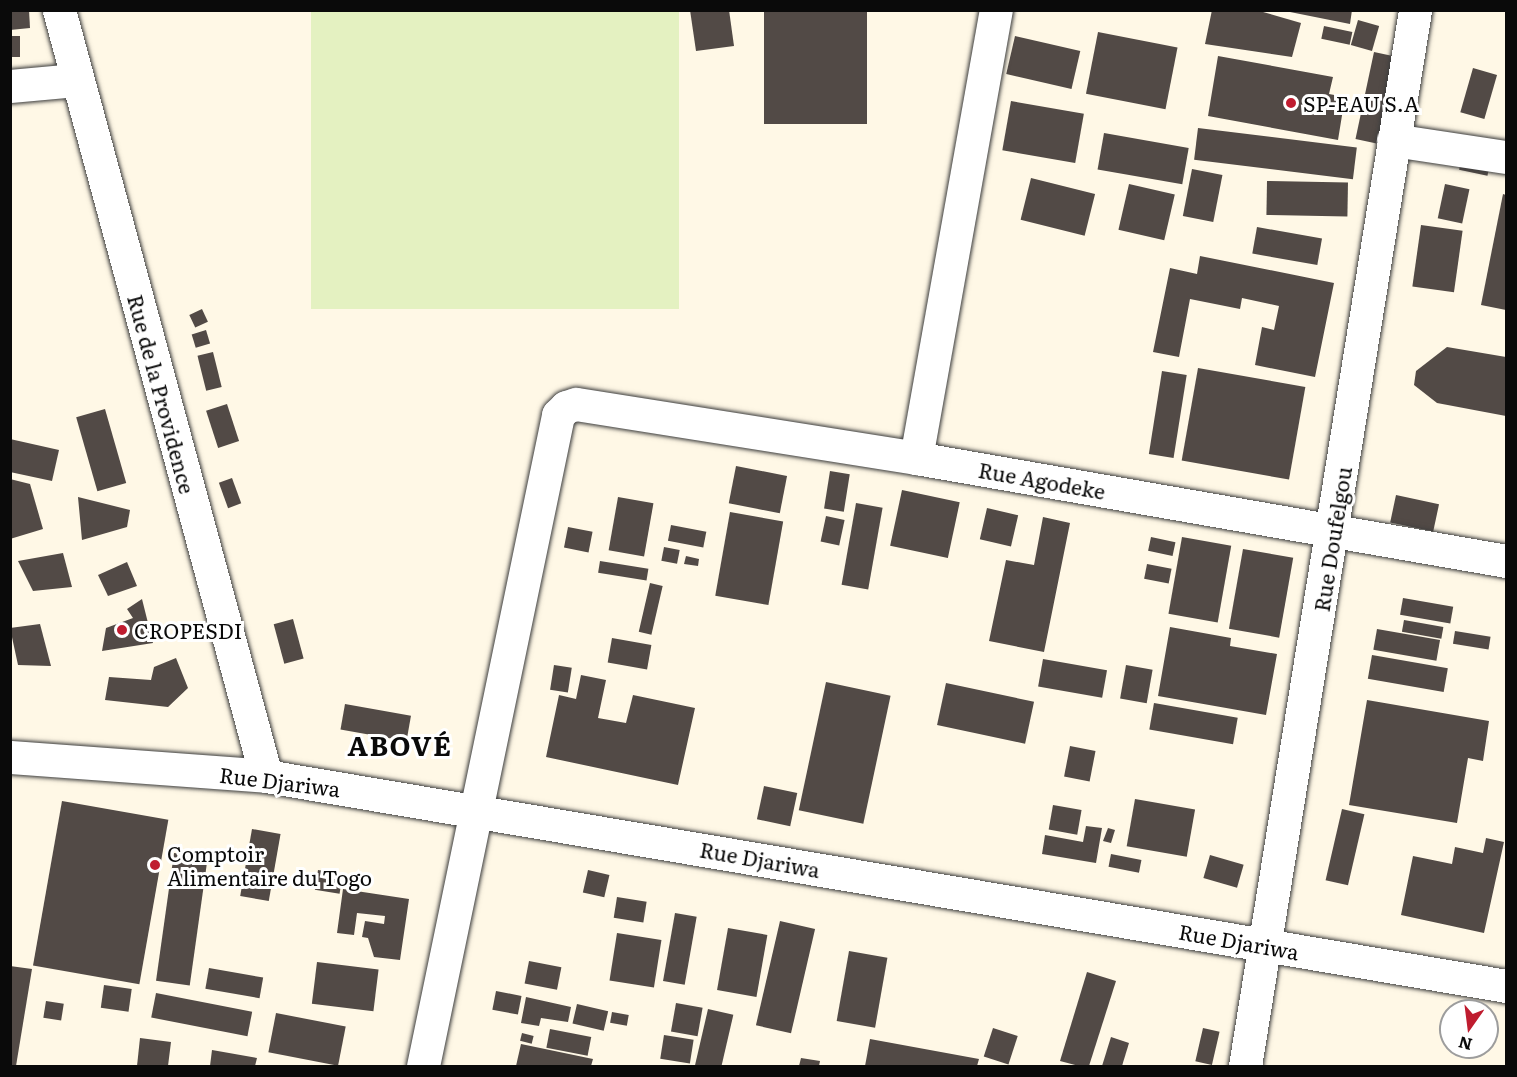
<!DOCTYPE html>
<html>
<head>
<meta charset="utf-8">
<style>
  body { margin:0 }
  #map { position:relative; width:1517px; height:1077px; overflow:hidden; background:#fff8e6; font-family:Literata,serif }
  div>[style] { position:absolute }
  .pitch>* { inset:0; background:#e4f1c1; transform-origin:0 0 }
  .building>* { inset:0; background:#524a46; transform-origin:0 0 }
  .roads { filter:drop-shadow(0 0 2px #3d3d3d) drop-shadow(0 0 2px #3d3d3d) }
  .minor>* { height:33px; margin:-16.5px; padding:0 16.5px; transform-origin:16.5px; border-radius:16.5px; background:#fff }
  .dots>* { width:16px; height:16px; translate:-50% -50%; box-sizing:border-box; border:3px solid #fff; border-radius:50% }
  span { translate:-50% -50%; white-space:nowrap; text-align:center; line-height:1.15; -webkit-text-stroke:6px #fff; paint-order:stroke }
  .poi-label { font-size:21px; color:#0a0a0a }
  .left { translate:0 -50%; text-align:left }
  .street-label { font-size:21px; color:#0a0a0a }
  .district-label { font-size:27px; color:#0a0a0a; font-weight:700; letter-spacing:1.5px }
  .frame { position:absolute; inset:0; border:12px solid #0a0a0a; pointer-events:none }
  .north { position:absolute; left:1439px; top:999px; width:60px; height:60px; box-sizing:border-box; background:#fff; border:2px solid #9d9d9d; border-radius:50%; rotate:194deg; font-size:16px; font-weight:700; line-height:24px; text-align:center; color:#0a0a0a }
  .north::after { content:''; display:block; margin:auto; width:21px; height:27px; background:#bf1c2f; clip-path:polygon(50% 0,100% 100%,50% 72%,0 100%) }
</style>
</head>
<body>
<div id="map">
  <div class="pitch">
    <i style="left:311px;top:11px;width:368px;height:298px"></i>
  </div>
  <div class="building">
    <i style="clip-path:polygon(10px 10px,29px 10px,30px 28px,10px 30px)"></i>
    <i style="clip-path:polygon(690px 10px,729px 10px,734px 46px,696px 51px)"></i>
    <i style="left:764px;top:10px;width:103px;height:114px"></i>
    <i style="clip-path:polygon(1212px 10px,1256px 10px,1301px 23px,1292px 57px,1205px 44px)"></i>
    <i style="clip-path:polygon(1280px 10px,1352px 10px,1350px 24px)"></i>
    <i style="left:1358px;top:20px;width:22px;height:26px;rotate:16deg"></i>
    <i style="left:1324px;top:26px;width:29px;height:13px;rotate:12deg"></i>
    <i style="left:1098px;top:32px;width:81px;height:63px;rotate:11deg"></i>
    <i style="left:10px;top:36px;width:10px;height:21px"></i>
    <i style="left:1015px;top:36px;width:67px;height:39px;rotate:13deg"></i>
    <i style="left:1374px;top:52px;width:30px;height:89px;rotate:12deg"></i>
    <i style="clip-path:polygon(1218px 56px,1333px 77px,1329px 94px,1345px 97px,1338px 140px,1208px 116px)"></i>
    <i style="left:1473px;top:68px;width:25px;height:46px;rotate:16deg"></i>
    <i style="left:1011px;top:101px;width:74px;height:50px;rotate:10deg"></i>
    <i style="left:1198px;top:128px;width:160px;height:32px;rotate:7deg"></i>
    <i style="left:1104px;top:133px;width:86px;height:37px;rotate:10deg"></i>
    <i style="left:1462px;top:156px;width:29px;height:14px;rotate:12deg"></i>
    <i style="left:1192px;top:169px;width:31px;height:48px;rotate:11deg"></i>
    <i style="left:1031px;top:178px;width:66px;height:43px;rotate:14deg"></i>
    <i style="left:1267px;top:181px;width:81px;height:34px;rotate:1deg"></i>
    <i style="left:1129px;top:184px;width:47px;height:47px;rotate:13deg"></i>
    <i style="left:1445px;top:184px;width:25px;height:35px;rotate:12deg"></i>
    <i style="clip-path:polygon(1503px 194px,1506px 195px,1506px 310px,1481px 305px)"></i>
    <i style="left:1421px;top:225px;width:42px;height:62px;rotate:8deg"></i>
    <i style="left:1257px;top:227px;width:66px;height:27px;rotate:10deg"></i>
    <i style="clip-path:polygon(1200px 256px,1334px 283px,1315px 377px,1255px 365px,1262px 327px,1274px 330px,1279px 306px,1242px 298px,1240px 309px,1190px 299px,1179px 357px,1153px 352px,1170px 268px,1197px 274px)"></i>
    <i style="left:202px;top:309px;width:14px;height:14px;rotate:65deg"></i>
    <i style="left:206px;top:330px;width:14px;height:15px;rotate:73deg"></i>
    <i style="clip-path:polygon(1447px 347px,1506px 357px,1506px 416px,1437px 403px,1414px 385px,1416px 371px)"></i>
    <i style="left:213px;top:352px;width:36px;height:16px;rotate:76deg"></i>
    <i style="left:1198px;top:368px;width:109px;height:94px;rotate:10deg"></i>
    <i style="left:1162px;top:371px;width:25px;height:84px;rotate:9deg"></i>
    <i style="left:227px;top:404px;width:39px;height:22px;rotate:72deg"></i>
    <i style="left:105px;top:409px;width:77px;height:30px;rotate:74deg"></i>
    <i style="clip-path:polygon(10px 439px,59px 450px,52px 481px,10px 472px)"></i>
    <i style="left:736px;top:466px;width:52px;height:38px;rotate:11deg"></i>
    <i style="left:830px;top:471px;width:20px;height:38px;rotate:9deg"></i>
    <i style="left:232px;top:478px;width:27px;height:14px;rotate:70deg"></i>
    <i style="clip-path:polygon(10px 479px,30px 484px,43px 529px,10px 539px)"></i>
    <i style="left:902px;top:490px;width:59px;height:57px;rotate:12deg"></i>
    <i style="left:1396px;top:495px;width:44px;height:28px;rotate:12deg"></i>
    <i style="clip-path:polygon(78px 497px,130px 510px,127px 527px,82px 540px)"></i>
    <i style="left:618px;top:497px;width:36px;height:54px;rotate:10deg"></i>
    <i style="left:856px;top:503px;width:27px;height:83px;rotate:10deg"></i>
    <i style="left:987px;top:508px;width:32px;height:32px;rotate:13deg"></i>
    <i style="left:730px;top:512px;width:54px;height:85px;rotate:10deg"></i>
    <i style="left:826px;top:516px;width:19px;height:26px;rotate:12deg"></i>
    <i style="clip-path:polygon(1043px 517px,1070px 523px,1044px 652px,989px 641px,1006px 560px,1034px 565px)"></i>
    <i style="left:671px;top:525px;width:36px;height:16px;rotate:11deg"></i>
    <i style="left:568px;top:527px;width:25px;height:21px;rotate:11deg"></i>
    <i style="left:1151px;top:537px;width:25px;height:14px;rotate:12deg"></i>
    <i style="left:1182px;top:537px;width:50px;height:78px;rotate:10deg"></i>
    <i style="left:664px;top:547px;width:16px;height:14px;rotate:11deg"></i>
    <i style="left:1243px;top:549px;width:51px;height:81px;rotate:10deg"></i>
    <i style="clip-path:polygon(63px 553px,72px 587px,33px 591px,18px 561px)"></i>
    <i style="clip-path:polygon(686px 556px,699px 559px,698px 566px,684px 564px)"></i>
    <i style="left:600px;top:561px;width:49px;height:12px;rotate:9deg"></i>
    <i style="clip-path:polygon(127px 562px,137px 586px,108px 596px,98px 575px)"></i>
    <i style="left:1147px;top:564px;width:25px;height:15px;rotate:11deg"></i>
    <i style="left:650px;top:583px;width:13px;height:50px;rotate:13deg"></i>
    <i style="left:1403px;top:598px;width:51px;height:17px;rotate:10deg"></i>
    <i style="clip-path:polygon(142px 599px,153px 643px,102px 651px,106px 628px,133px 618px,127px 609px)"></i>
    <i style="left:293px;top:619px;width:41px;height:20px;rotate:75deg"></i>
    <i style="left:1404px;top:620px;width:40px;height:12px;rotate:10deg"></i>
    <i style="clip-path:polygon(40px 624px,51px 666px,18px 665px,10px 628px)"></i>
    <i style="clip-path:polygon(1170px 627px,1231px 638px,1230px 646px,1277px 654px,1266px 715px,1158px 696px)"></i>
    <i style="left:1377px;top:629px;width:64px;height:21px;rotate:10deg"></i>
    <i style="left:1455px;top:631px;width:36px;height:13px;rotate:9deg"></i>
    <i style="left:612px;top:638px;width:40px;height:25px;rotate:10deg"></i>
    <i style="left:1372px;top:655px;width:77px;height:24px;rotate:10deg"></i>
    <i style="clip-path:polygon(176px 658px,188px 688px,168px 707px,105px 700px,109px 677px,151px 680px,154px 667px)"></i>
    <i style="left:1043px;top:659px;width:65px;height:28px;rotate:10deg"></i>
    <i style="left:554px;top:665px;width:18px;height:25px;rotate:9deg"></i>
    <i style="left:1126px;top:665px;width:27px;height:34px;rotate:10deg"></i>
    <i style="clip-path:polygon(581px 675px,606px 680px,598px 718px,626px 723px,633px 695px,695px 708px,678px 785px,546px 757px,559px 695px,576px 699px)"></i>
    <i style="left:826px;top:682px;width:66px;height:131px;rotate:12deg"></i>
    <i style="left:946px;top:683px;width:90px;height:43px;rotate:12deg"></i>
    <i style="clip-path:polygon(1367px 700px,1489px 721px,1483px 761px,1468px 758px,1457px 823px,1349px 805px)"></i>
    <i style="left:1154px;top:703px;width:85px;height:27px;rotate:10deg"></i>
    <i style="left:345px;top:704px;width:67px;height:26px;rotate:10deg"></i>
    <i style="left:1070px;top:746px;width:26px;height:31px;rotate:11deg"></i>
    <i style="left:764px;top:786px;width:34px;height:34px;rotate:12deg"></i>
    <i style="left:1135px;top:799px;width:61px;height:48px;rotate:10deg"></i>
    <i style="left:62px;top:801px;width:108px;height:167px;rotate:10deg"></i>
    <i style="left:1053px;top:805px;width:29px;height:25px;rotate:10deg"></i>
    <i style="left:1342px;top:809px;width:23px;height:73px;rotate:13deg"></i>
    <i style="clip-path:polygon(1086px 826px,1102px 828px,1096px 863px,1042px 854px,1045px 835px,1083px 842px)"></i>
    <i style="clip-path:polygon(1108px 828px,1115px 830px,1111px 843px,1103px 841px)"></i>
    <i style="left:252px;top:829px;width:29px;height:68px;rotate:10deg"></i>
    <i style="clip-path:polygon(1486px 838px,1504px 842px,1484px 933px,1401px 915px,1413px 856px,1452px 864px,1455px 847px,1483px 853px)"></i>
    <i style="left:174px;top:853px;width:34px;height:129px;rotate:8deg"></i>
    <i style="left:1111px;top:854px;width:31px;height:13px;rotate:11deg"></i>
    <i style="left:1210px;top:855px;width:35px;height:24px;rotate:16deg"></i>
    <i style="left:318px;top:870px;width:25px;height:20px;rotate:9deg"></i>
    <i style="left:588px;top:870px;width:22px;height:23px;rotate:13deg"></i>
    <i style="clip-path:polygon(343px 889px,409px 899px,400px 960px,374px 957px,368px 938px,362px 937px,365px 921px,384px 924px,385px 916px,357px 913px,354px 935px,337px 933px)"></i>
    <i style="left:617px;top:897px;width:30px;height:21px;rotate:9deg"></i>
    <i style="left:675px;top:913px;width:22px;height:69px;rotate:10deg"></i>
    <i style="left:780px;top:921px;width:36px;height:107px;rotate:13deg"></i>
    <i style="left:728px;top:928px;width:40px;height:63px;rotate:10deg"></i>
    <i style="left:617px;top:933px;width:45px;height:48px;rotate:9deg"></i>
    <i style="left:849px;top:951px;width:39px;height:71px;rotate:10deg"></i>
    <i style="left:529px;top:961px;width:33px;height:23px;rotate:11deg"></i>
    <i style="left:317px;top:962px;width:62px;height:42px;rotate:7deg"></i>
    <i style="clip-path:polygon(10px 966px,32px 969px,16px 1066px,10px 1066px)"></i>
    <i style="left:209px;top:968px;width:55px;height:21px;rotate:10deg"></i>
    <i style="clip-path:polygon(1087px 972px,1116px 981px,1089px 1066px,1079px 1066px,1060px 1061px)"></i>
    <i style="left:104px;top:985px;width:28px;height:23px;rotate:8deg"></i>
    <i style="left:496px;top:991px;width:26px;height:19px;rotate:11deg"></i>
    <i style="left:156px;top:993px;width:98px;height:25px;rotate:11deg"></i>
    <i style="clip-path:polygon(526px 997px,571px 1007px,568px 1022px,541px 1018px,539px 1026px,521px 1023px)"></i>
    <i style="left:46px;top:1001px;width:18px;height:17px;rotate:9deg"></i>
    <i style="left:676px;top:1003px;width:27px;height:29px;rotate:10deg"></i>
    <i style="left:577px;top:1004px;width:32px;height:20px;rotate:13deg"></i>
    <i style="left:708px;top:1009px;width:26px;height:58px;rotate:13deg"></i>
    <i style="left:612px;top:1012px;width:17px;height:11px;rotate:10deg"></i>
    <i style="left:276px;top:1013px;width:71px;height:40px;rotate:11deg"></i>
    <i style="left:993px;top:1028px;width:26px;height:30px;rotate:18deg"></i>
    <i style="left:1203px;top:1028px;width:17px;height:34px;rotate:13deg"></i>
    <i style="left:550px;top:1029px;width:42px;height:19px;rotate:11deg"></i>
    <i style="left:522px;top:1033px;width:12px;height:8px;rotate:14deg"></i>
    <i style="left:664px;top:1035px;width:30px;height:24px;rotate:9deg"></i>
    <i style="clip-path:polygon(1111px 1037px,1129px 1043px,1122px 1066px,1102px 1066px)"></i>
    <i style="clip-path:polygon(140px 1038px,171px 1042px,168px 1066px,137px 1066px)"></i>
    <i style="clip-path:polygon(870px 1039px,979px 1059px,977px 1066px,865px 1066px)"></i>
    <i style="clip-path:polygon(521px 1044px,593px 1059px,591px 1066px,516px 1066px)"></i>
    <i style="clip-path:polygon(212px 1050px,257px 1058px,255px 1066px,210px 1066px)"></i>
    <i style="clip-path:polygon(801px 1058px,820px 1061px,819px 1066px,799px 1066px)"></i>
  </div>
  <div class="roads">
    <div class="minor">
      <i style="left:59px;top:10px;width:793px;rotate:74.88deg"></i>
      <i style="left:10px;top:86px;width:66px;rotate:-5.2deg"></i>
      <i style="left:1393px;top:140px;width:114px;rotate:8.6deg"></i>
      <i style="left:916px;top:458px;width:455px;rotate:-79.9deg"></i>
      <i style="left:10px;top:757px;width:257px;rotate:4.2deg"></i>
      <i style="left:266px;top:776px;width:1258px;rotate:9.61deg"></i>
      <i style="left:423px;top:1066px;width:665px;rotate:-78.28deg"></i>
      <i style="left:558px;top:415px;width:11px;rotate:-45deg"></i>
      <i style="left:566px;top:407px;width:10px;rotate:-17deg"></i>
      <i style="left:576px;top:404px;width:344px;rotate:9deg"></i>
      <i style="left:916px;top:458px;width:599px;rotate:9.9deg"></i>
      <i style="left:1245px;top:1066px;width:1070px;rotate:-80.85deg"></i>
    </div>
  </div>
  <div class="dots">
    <i style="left:1291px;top:103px;background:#bf1c2f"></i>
    <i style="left:122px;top:630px;background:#bf1c2f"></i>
    <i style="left:155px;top:865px;background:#bf1c2f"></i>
  </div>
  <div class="poi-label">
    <span class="left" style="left:1303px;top:103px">SP-EAU S.A</span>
    <span class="left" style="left:134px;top:630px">CROPESDI</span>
    <span class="left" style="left:167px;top:865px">Comptoir<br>Alimentaire du Togo</span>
  </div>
  <div class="street-label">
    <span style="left:162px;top:394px;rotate:75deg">Rue de la Providence</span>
    <span style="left:1042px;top:480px;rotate:10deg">Rue Agodeke</span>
    <span style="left:1332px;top:539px;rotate:-81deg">Rue Doufelgou</span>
    <span style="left:280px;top:781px;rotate:7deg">Rue Djariwa</span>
    <span style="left:760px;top:859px;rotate:10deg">Rue Djariwa</span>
    <span style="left:1239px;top:941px;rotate:10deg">Rue Djariwa</span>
  </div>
  <div class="district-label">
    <span style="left:400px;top:745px">ABOVÉ</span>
  </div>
  <div class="frame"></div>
  <div class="north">N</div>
</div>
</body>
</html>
